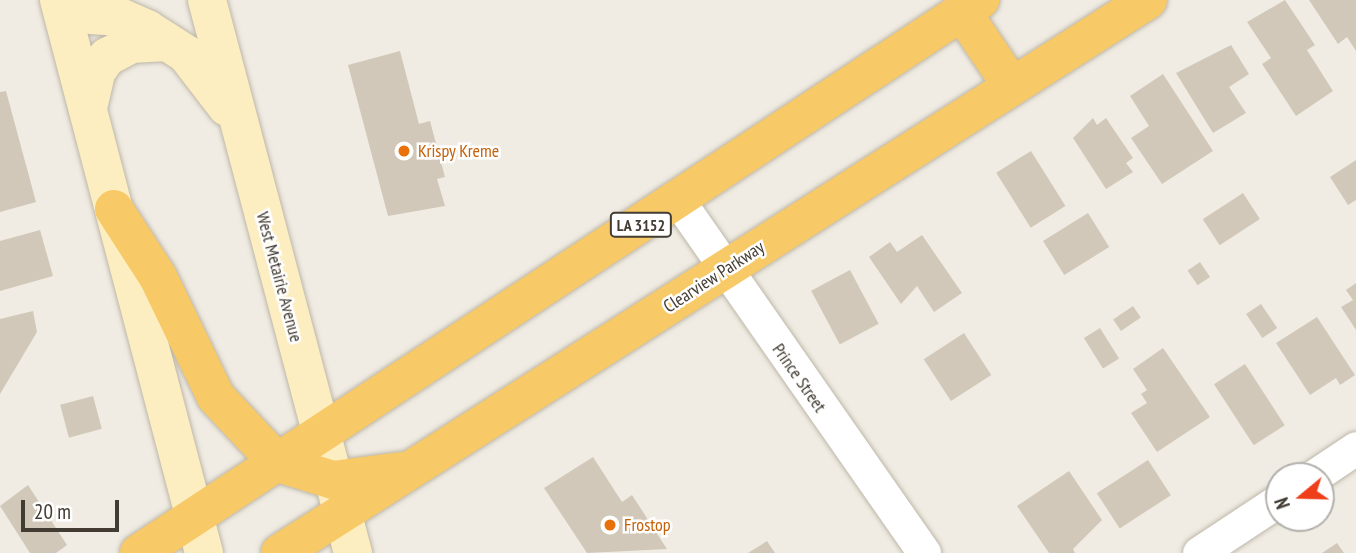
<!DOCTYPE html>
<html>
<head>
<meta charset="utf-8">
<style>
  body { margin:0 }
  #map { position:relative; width:1356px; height:553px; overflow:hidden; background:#f0ece3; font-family:"PT Sans Narrow",sans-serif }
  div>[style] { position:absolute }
  .building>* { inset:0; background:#d1c8b9; transform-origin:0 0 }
  .roads { filter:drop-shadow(0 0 2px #beb7a9) drop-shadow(0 0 2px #beb7a9) }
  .street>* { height:33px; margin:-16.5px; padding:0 16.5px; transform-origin:16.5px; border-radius:16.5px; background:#fff }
  .secondary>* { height:38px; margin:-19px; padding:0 19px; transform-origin:19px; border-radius:19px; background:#fceec1 }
  .highway>* { height:38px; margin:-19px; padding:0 19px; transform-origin:19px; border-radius:19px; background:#f7c967 }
  .dots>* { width:19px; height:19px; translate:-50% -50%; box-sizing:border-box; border:4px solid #fff; border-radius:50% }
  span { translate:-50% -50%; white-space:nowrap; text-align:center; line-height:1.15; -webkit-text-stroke:5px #fff; paint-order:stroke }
  .shield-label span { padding:2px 5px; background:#fff; border:2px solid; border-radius:5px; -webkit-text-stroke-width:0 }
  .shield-label { font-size:16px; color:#423c33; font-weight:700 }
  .food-label { font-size:18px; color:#c56008 }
  .left { translate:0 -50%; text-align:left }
  .street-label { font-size:18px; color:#423c33 }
  .north { position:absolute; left:1265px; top:462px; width:70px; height:70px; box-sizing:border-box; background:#fff; border:2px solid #b3b1ad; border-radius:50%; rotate:251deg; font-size:19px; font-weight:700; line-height:28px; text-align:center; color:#423c33 }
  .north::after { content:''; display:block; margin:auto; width:24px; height:32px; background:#ef3e1a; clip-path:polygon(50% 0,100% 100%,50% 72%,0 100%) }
  .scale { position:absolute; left:21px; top:500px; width:98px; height:32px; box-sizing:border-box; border:4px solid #423c33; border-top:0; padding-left:9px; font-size:21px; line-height:24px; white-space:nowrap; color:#423c33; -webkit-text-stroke:5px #fff; paint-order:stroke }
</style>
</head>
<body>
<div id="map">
  <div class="building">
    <i style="clip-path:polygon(1285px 0,1315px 45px,1307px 50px,1333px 91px,1296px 116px,1262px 64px,1271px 58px,1247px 22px)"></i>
    <i style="clip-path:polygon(1309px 0,1356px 0,1356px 51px,1347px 37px,1338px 44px)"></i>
    <i style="clip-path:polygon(1231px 45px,1249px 74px,1229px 87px,1246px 113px,1213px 133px,1176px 73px)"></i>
    <i style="clip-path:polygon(400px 51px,419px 124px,430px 121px,445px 177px,437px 179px,445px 206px,388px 216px,348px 65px)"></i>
    <i style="clip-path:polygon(1163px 74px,1213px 151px,1162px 184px,1131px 138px,1149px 126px,1130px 96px)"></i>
    <i style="clip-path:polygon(6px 91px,36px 202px,0 212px,0 92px)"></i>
    <i style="clip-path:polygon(1093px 118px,1097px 125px,1106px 118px,1133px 158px,1126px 163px,1133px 172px,1106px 189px,1073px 138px)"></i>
    <i style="left:1031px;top:151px;width:65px;height:41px;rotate:58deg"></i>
    <i style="clip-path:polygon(1356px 160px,1356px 200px,1348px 205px,1330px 177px)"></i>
    <i style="left:1243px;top:193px;width:31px;height:48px;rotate:57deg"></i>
    <i style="left:1088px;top:213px;width:40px;height:53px;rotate:58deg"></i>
    <i style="clip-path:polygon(40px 230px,53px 276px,0 291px,0 241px)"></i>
    <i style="clip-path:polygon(922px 235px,962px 293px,934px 312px,917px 286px,901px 304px,869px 257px,890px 242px,897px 252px)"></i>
    <i style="left:1200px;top:262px;width:18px;height:15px;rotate:56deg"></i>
    <i style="left:850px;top:270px;width:61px;height:44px;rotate:62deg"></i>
    <i style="clip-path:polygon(1356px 283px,1356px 330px,1341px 307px,1353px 300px,1346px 290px)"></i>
    <i style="left:1261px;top:304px;width:29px;height:18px;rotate:56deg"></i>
    <i style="left:1133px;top:306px;width:14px;height:24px;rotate:56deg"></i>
    <i style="clip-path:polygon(33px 311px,37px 332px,0 394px,0 319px)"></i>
    <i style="clip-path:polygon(1317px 317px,1355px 375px,1340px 385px,1336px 378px,1310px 395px,1276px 343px)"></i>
    <i style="left:1100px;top:328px;width:36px;height:19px;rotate:58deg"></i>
    <i style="left:964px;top:333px;width:50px;height:48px;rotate:57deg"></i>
    <i style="clip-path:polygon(1163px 348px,1210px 417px,1157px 452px,1131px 413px,1147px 403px,1141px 394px,1147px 390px,1133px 369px)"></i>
    <i style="left:1245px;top:364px;width:73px;height:37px;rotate:57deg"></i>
    <i style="left:93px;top:396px;width:34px;height:34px;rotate:75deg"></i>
    <i style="clip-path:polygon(593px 457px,622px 502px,632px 495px,667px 549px,587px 553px,544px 488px)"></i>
    <i style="left:1148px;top:460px;width:42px;height:61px;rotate:57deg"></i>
    <i style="clip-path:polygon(1069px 471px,1102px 520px,1073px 549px,1075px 553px,1049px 553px,1017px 506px)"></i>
    <i style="clip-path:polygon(28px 485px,67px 545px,56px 553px,30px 553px,0 506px)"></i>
    <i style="clip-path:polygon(767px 541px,775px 553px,748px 553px)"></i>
    <i style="clip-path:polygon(1337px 543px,1344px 553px,1322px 553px)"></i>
  </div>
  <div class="roads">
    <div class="street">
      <i style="left:678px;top:200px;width:430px;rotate:55.1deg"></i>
      <i style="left:1314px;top:476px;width:50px;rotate:-33.7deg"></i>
      <i style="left:1199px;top:553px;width:96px;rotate:-33.5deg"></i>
    </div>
    <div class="secondary">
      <i style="left:59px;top:0;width:572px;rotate:75.31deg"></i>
      <i style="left:207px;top:0;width:572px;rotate:75.21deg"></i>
      <i style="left:63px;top:13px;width:57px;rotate:4deg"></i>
      <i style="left:120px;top:17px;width:30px;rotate:24deg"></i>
      <i style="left:147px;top:29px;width:46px;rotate:32.7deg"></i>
      <i style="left:186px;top:54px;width:67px;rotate:52.3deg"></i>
      <i style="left:88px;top:108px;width:37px;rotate:-77deg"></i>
      <i style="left:96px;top:72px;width:19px;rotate:-54deg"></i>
      <i style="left:107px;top:57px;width:27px;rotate:-28deg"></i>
      <i style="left:131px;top:44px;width:36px;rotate:-3deg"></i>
    </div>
    <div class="highway">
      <i style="left:962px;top:12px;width:89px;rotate:56deg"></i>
      <i style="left:114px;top:209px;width:81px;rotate:57.1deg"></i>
      <i style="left:158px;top:277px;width:133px;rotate:64.2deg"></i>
      <i style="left:216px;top:397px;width:91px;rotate:46.8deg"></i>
      <i style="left:278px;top:463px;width:58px;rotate:17.2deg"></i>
      <i style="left:333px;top:480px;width:69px;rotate:-7.5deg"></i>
      <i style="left:139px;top:553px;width:1007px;rotate:-33.33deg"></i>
      <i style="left:280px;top:553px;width:1029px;rotate:-32.5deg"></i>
    </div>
  </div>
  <div class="dots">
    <i style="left:404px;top:151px;background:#e8710a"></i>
    <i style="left:610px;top:525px;background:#e8710a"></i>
  </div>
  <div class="shield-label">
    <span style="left:641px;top:225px">LA 3152</span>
  </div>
  <div class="food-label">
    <span class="left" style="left:418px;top:151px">Krispy Kreme</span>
    <span class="left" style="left:624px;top:525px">Frostop</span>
  </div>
  <div class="street-label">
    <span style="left:279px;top:277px;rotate:75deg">West Metairie Avenue</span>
    <span style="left:714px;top:277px;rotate:-33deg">Clearview Parkway</span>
    <span style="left:799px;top:378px;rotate:55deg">Prince Street</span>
  </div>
  <div class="north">N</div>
  <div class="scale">20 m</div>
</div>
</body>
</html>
